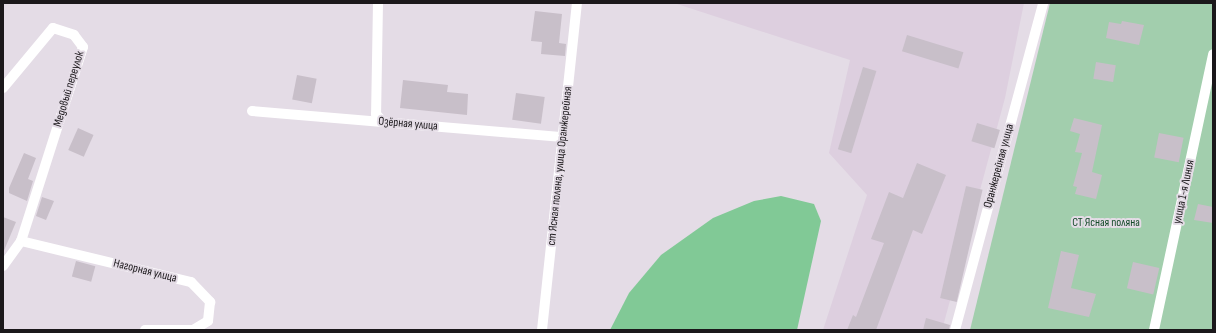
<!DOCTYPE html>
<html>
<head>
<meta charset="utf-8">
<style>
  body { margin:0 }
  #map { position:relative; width:1216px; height:333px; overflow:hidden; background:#e4dce6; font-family:"Sofia Sans Condensed",sans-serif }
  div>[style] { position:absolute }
  .built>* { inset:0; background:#ddcfdf }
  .green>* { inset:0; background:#a2cead }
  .water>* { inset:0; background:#81c996 }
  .building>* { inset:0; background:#c8bfc9; transform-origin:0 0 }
  .street>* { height:10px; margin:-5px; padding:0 5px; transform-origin:5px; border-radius:5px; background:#fff }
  span { translate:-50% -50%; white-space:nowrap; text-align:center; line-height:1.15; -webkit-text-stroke:4px #e4dce6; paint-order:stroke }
  .street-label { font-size:12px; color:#1b181b }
  .park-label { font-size:12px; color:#144a29 }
  .frame { position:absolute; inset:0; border:4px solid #1b181b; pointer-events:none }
</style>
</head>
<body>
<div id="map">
  <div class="built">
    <i style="clip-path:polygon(674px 3px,1024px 3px,1005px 98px,942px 330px,823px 330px,867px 195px,829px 153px,850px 60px)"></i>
  </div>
  <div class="green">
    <i style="clip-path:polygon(1050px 3px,1213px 3px,1213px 330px,970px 330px)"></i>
  </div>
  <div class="water">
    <i style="clip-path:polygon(781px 196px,814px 204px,821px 221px,797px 330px,610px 330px,629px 293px,661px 255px,713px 218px,754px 201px)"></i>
  </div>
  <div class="building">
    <i style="clip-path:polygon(535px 11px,562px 14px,559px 43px,566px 44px,565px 56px,541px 54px,542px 42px,531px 41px)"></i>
    <i style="clip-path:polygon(1122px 21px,1144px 25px,1139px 45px,1106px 38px,1109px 22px,1121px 24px)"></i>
    <i style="left:907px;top:35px;width:59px;height:17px;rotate:17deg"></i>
    <i style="left:1096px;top:62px;width:20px;height:17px;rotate:9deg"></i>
    <i style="left:863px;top:67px;width:14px;height:86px;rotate:17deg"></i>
    <i style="left:297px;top:75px;width:20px;height:25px;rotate:11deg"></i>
    <i style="clip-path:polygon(403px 80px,448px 85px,447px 92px,468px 94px,467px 115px,400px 108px)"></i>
    <i style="left:516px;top:93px;width:29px;height:27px;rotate:8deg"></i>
    <i style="clip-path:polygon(1074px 118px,1102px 125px,1092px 172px,1102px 175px,1096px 199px,1075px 194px,1077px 187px,1073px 186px,1082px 153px,1075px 152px,1080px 134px,1070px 131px)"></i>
    <i style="left:977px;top:123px;width:24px;height:19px;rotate:17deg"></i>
    <i style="left:78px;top:128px;width:17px;height:24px;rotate:24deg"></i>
    <i style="left:1159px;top:133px;width:25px;height:25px;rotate:11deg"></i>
    <i style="clip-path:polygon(24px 153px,36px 158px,28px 179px,33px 181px,27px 201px,9px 193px,9px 188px)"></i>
    <i style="clip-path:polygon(917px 163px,946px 175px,922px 234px,913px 230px,876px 330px,847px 330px,853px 315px,856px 317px,884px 243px,871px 239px,889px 192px,903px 198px)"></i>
    <i style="left:966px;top:186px;width:17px;height:115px;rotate:13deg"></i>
    <i style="clip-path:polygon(42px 197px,54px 201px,46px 220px,36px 216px)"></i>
    <i style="clip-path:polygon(1198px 204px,1213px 207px,1213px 223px,1194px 220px)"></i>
    <i style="clip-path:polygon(3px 217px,16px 222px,3px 253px)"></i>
    <i style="clip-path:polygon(1061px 251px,1079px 255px,1071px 288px,1096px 294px,1089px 317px,1048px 308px)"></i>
    <i style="left:76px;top:261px;width:20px;height:16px;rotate:15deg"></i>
    <i style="left:1133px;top:262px;width:27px;height:27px;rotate:13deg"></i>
    <i style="clip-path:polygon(926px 318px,950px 325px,949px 330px,923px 330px)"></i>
  </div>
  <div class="street">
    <i style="left:378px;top:3px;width:111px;rotate:91deg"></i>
    <i style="left:376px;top:114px;width:11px;rotate:49deg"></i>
    <i style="left:3px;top:88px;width:78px;rotate:-50.2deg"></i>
    <i style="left:53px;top:28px;width:22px;rotate:18deg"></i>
    <i style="left:74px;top:35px;width:15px;rotate:53deg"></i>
    <i style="left:83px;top:47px;width:204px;rotate:107.7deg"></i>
    <i style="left:252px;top:111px;width:312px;rotate:4.8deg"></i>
    <i style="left:3px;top:266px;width:31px;rotate:-54deg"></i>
    <i style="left:21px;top:241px;width:175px;rotate:13.6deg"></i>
    <i style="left:191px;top:282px;width:28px;rotate:46deg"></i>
    <i style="left:210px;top:302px;width:19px;rotate:96deg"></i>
    <i style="left:208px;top:321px;width:17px;rotate:149deg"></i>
    <i style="left:193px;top:330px;width:48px;rotate:180deg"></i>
    <i style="left:542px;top:330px;width:329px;rotate:-83.9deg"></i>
    <i style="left:955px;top:330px;width:339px;rotate:-74.9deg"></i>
    <i style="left:1154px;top:330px;width:282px;rotate:-77.9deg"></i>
  </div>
  <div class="street-label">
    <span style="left:69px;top:89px;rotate:-73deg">Медовый переулок</span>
    <span style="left:408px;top:124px;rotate:5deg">Озёрная улица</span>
    <span style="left:560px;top:166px;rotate:-84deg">ст Ясная поляна, улица Оранжерейная</span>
    <span style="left:999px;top:166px;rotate:-75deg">Оранжерейная улица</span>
    <span style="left:1184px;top:192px;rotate:-78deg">улица 1-я Линия</span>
    <span style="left:145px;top:271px;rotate:14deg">Нагорная улица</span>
  </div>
  <div class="park-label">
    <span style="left:1106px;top:223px">СТ Ясная поляна</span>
  </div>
  <div class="frame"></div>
</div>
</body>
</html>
